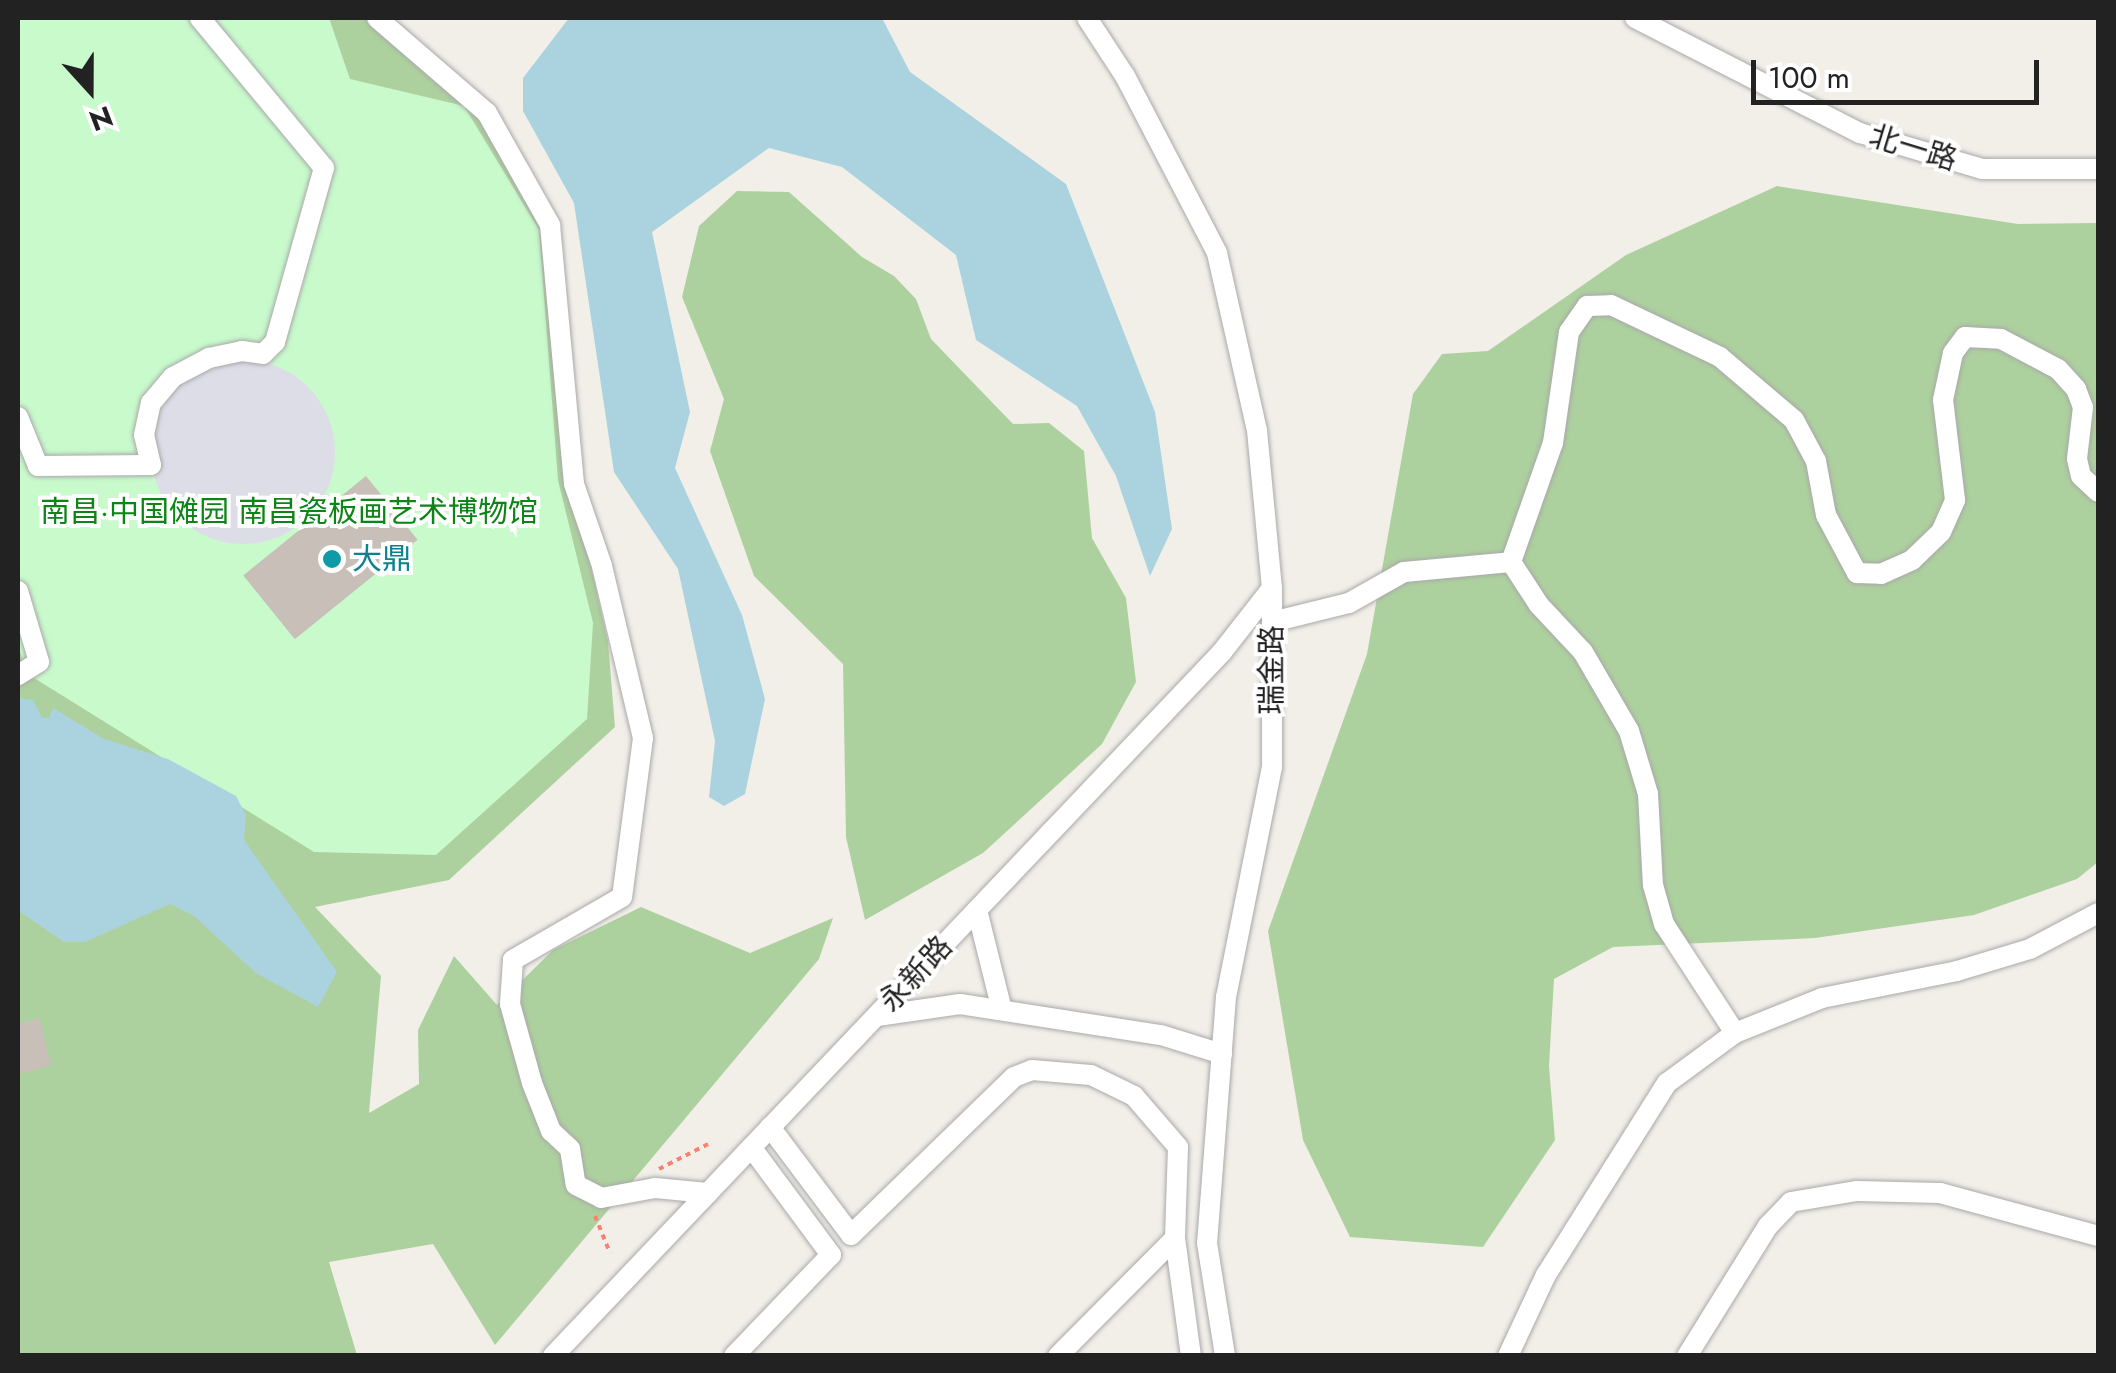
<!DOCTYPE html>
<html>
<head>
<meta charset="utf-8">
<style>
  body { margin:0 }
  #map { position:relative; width:2116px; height:1373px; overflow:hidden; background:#f2efe9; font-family:Jost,"Noto Sans SC",sans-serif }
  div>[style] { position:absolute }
  .forest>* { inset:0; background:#add19e }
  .park>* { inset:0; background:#c8facc }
  .plaza>* { inset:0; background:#dddde8 }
  .round { border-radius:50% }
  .water>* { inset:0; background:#aad3df }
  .building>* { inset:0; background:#c7bfb8; transform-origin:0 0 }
  .path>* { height:4px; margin-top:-2px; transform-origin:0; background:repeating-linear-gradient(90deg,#fa8072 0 5px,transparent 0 10px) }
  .roads { filter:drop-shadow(0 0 2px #a9a9a9) drop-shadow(0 0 2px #a9a9a9) }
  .minor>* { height:20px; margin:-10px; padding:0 10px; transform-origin:10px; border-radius:10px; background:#fff }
  .dots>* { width:28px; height:28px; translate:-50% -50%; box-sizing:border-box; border:5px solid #fff; border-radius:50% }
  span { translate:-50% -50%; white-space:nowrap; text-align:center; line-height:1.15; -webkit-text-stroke:8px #fff; paint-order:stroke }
  .street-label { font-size:30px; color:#222 }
  .park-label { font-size:30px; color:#0c8416 }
  .culture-label { font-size:30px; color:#0d838f }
  .left { translate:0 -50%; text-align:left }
  .frame { position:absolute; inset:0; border:20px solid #222; pointer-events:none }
  .north { position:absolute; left:40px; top:40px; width:100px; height:100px; -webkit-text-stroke:8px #fff; paint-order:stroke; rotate:159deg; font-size:28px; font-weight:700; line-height:40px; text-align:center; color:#222 }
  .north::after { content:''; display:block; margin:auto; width:35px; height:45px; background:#222; clip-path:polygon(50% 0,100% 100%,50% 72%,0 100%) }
  .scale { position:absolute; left:1751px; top:60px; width:288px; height:45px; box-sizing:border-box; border:5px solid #222; border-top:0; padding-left:12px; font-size:30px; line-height:35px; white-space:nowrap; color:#222; -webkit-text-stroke:8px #fff; paint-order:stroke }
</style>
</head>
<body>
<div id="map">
  <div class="forest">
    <i style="clip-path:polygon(18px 18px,366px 18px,484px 118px,546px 233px,566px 455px,608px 642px,615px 727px,449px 880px,315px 907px,381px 976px,369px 1113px,419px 1084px,418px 1030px,454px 956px,497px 1005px,553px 950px,641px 907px,750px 953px,833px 918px,819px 959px,495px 1345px,433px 1244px,329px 1262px,357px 1355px,18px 1355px)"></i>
    <i style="clip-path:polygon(1777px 186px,2018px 224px,2098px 223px,2098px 862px,2077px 879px,1974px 915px,1815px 938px,1613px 947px,1554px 979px,1549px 1066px,1555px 1140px,1483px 1247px,1350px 1237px,1303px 1140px,1268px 931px,1367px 654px,1413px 394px,1442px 354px,1488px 351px,1626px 255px)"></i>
    <i style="clip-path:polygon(737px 191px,789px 192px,862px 257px,894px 276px,916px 299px,931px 339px,1013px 424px,1049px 423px,1084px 451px,1092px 538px,1126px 598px,1136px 682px,1102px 744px,983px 853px,865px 920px,846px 837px,843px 664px,754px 576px,710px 451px,724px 399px,682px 297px,699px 226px)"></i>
  </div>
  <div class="park">
    <i style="clip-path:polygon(18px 18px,329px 18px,350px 79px,464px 106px,539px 230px,558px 480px,593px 623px,587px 719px,436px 855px,314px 852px,26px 673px,18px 644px)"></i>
  </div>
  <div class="plaza">
    <i class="round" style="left:151px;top:360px;width:184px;height:184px"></i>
  </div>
  <div class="water">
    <i style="clip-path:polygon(569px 18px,882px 18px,910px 72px,1066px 184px,1155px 412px,1172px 529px,1150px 576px,1116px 476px,1077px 406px,976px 340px,956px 255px,842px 167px,769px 148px,652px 232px,690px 412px,675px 468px,742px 615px,765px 699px,745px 794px,724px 806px,709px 797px,715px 741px,678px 569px,614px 472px,574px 203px,523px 111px,523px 78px)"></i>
    <i style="clip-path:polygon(18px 698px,33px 700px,42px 718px,49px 718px,53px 708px,104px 739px,168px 759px,236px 796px,246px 815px,244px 840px,337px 972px,318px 1007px,256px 973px,194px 916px,170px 904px,85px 942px,64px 942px,20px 912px)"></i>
  </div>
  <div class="building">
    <i style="left:366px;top:476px;width:82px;height:158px;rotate:51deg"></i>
    <i style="clip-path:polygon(39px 1018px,51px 1065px,18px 1074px,18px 1024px)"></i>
  </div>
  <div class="path">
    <i style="left:659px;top:1169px;width:59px;rotate:-27deg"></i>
    <i style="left:595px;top:1216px;width:40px;rotate:68deg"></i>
  </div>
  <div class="roads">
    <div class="minor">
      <i style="left:377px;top:18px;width:145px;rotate:40.8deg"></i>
      <i style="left:487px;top:113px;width:129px;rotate:60.6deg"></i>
      <i style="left:550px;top:225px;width:260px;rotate:84.7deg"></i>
      <i style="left:574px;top:484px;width:87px;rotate:71.1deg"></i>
      <i style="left:602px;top:566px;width:177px;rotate:76.6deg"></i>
      <i style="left:643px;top:738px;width:160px;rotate:97.5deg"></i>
      <i style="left:622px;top:897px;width:126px;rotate:150deg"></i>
      <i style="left:513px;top:960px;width:44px;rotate:93.9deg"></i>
      <i style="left:510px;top:1004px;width:82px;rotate:74.4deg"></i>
      <i style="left:532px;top:1083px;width:52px;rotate:68.4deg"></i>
      <i style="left:551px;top:1131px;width:26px;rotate:43deg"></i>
      <i style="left:570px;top:1149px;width:36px;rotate:81deg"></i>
      <i style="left:576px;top:1185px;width:28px;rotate:27deg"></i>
      <i style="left:601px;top:1198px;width:55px;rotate:-10.5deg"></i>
      <i style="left:655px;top:1188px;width:53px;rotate:5.4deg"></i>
      <i style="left:1087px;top:18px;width:69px;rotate:56.8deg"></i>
      <i style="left:1125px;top:76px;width:199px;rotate:62.5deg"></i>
      <i style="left:1217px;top:253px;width:181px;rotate:77.3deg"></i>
      <i style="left:1257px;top:430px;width:159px;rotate:84.6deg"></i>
      <i style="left:1272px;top:588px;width:179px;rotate:90deg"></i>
      <i style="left:1272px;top:767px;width:235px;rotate:101.3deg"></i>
      <i style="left:1226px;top:997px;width:247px;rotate:94.4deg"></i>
      <i style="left:1207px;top:1243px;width:114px;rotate:80.9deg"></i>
      <i style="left:1635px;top:18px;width:253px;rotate:27.1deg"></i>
      <i style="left:1860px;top:133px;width:127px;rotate:16.4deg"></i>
      <i style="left:1982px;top:169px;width:116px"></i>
      <i style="left:18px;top:417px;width:53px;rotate:67.8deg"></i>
      <i style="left:38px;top:466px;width:113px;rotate:-0.5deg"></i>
      <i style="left:151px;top:465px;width:31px;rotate:-103deg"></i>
      <i style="left:144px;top:435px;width:33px;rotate:-78deg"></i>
      <i style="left:151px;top:403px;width:34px;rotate:-50deg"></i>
      <i style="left:173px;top:377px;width:41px;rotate:-27.8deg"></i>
      <i style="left:209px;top:358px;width:34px;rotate:-12deg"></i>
      <i style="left:242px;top:351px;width:21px;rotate:8deg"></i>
      <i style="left:263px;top:354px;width:17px;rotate:-45deg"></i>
      <i style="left:275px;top:342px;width:181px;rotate:-74.3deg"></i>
      <i style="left:324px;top:168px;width:195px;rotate:-129.6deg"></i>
      <i style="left:1511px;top:562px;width:126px;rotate:-70.6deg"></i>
      <i style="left:1553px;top:443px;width:112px;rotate:-81.8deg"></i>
      <i style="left:1569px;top:332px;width:32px;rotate:-55deg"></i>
      <i style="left:1587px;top:306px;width:24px;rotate:-2deg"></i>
      <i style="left:1611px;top:305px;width:121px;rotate:25.5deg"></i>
      <i style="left:1720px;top:357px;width:97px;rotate:40.4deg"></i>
      <i style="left:1794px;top:420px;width:47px;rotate:61.8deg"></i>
      <i style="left:1816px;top:461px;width:55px;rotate:79.5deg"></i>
      <i style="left:1826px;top:515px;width:66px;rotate:61.9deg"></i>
      <i style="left:1857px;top:573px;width:24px;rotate:2deg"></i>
      <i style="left:1881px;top:574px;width:34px;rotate:-24deg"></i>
      <i style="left:1912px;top:560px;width:40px;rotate:-44deg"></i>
      <i style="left:1941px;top:532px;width:35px;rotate:-66deg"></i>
      <i style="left:1955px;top:500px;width:101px;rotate:-96.8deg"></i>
      <i style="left:1943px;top:400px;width:48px;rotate:-78deg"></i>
      <i style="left:1953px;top:353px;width:20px;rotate:-53deg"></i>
      <i style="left:1965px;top:337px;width:36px;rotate:3deg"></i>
      <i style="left:2001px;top:339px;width:64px;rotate:27.8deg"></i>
      <i style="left:2058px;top:369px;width:27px;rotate:48deg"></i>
      <i style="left:2076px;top:389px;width:19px;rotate:69deg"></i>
      <i style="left:2083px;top:407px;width:52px;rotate:96.6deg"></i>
      <i style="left:2077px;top:459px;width:17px;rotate:77deg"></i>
      <i style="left:2081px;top:476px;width:23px;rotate:43deg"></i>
      <i style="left:18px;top:591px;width:74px;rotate:73.5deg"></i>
      <i style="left:39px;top:662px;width:25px;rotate:148deg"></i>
      <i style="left:1272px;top:622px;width:79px;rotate:-13.9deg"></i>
      <i style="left:1349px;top:603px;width:63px;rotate:-29.4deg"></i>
      <i style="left:1404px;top:572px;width:107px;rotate:-5.3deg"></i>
      <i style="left:1511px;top:562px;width:51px;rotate:56.9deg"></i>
      <i style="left:1539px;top:605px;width:64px;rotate:46.9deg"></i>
      <i style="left:1583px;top:652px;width:91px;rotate:59.8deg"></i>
      <i style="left:1629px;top:731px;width:66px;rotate:73.2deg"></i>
      <i style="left:1648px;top:794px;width:91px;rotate:86.9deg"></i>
      <i style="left:1653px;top:885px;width:41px;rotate:74.2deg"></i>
      <i style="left:1664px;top:924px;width:130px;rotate:56.9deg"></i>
      <i style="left:977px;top:910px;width:103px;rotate:76deg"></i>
      <i style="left:877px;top:1016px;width:84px;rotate:-8.2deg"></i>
      <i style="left:960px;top:1004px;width:203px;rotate:8.8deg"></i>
      <i style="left:1161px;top:1035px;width:64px;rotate:17.3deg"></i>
      <i style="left:770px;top:1127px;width:135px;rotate:53.1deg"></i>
      <i style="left:851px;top:1235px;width:227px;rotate:-44.1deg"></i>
      <i style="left:1014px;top:1077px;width:19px;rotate:-21deg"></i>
      <i style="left:1032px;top:1070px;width:59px;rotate:4.8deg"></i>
      <i style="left:1091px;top:1075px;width:48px;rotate:26deg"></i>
      <i style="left:1134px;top:1096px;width:67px;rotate:49.2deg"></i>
      <i style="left:1178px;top:1147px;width:91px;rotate:91.9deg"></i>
      <i style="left:1175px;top:1238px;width:119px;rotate:82.3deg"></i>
      <i style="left:553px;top:1356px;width:971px;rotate:-46.46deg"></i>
      <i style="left:1222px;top:652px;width:81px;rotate:-52deg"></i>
      <i style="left:734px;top:1356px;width:140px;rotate:-46.2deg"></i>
      <i style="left:831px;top:1255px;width:134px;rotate:-126.5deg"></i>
      <i style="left:1058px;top:1356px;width:166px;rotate:-45.2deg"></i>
      <i style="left:1508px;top:1356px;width:89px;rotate:-64.9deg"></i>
      <i style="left:1546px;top:1275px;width:227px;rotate:-57.8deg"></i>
      <i style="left:1667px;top:1083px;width:84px;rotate:-36.3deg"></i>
      <i style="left:1735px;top:1033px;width:94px;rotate:-21.9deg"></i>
      <i style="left:1822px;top:998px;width:138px;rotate:-11.3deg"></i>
      <i style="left:1957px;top:971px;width:76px;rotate:-16.8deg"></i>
      <i style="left:2030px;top:949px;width:77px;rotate:-27.9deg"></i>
      <i style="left:1687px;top:1356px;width:153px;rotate:-58.1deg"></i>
      <i style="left:1768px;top:1226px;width:33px;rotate:-46deg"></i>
      <i style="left:1791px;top:1202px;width:67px;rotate:-9.5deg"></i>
      <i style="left:1857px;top:1191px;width:83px;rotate:1.4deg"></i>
      <i style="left:1940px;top:1193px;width:164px;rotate:15.2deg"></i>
    </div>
  </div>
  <div class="dots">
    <i style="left:332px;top:559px;background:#0f9aa8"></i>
  </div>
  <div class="street-label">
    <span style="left:1913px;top:148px;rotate:17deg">北一路</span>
    <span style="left:1272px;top:670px;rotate:-90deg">瑞金路</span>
    <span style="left:916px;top:974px;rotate:-47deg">永新路</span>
  </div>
  <div class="park-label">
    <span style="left:289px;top:512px">南昌·中国傩园 南昌瓷板画艺术博物馆</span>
  </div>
  <div class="culture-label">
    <span class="left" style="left:352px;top:559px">大鼎</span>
  </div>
  <div class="frame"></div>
  <div class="north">N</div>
  <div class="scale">100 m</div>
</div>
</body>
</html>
